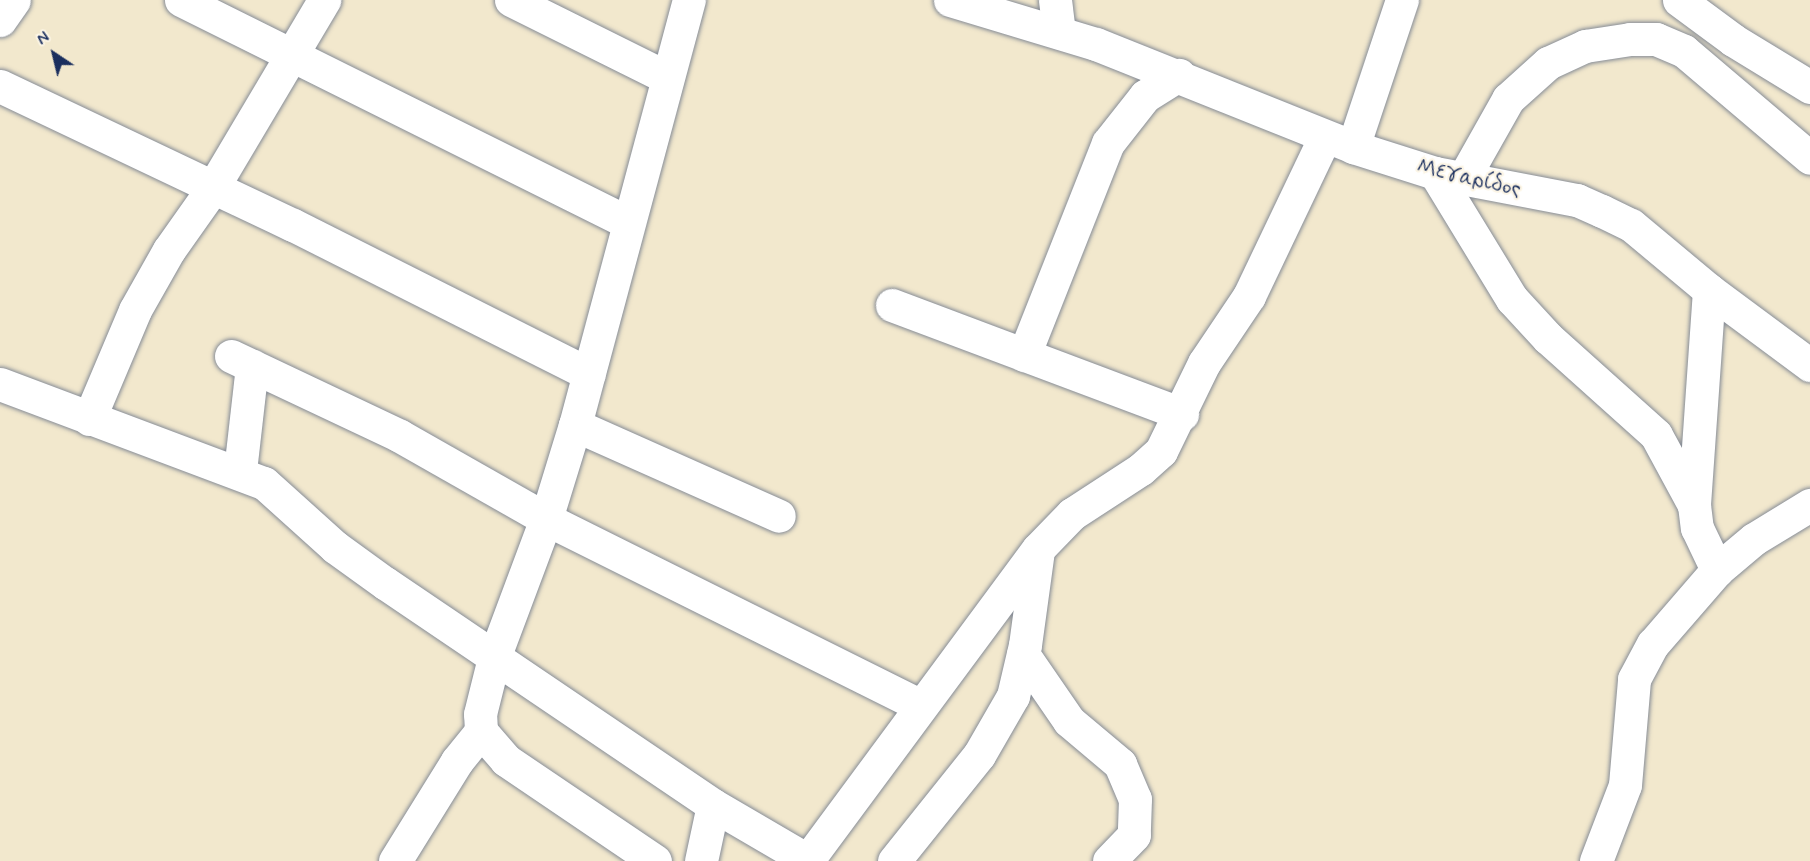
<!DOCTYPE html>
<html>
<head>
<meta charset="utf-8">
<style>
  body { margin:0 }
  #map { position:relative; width:1810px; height:861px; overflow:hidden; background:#f2e8cd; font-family:Mynerve,sans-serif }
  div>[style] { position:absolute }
  .roads { filter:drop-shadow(0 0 2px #868c96) drop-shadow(0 0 2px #868c96) }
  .minor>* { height:33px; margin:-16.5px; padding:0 16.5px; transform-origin:16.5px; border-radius:16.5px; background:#fff }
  span { translate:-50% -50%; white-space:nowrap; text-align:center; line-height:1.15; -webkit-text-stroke:4.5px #fcf5e5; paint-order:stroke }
  .street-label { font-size:21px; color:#1b2f5e }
  .north { position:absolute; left:24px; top:24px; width:60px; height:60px; -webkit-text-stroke:4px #fcf5e5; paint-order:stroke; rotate:325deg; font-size:16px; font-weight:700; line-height:24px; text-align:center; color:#1b2f5e }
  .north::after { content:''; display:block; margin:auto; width:21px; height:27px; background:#1b2f5e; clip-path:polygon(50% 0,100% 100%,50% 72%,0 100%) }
</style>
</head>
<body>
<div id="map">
  <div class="roads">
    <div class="minor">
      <i style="left:181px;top:0;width:500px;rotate:26.46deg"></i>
      <i style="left:511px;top:0;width:173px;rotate:26.4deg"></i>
      <i style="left:950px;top:0;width:152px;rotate:16.8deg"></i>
      <i style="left:1096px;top:44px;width:277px;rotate:21.8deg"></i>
      <i style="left:1353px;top:147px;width:86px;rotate:17.6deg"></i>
      <i style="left:1435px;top:173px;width:145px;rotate:10.8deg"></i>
      <i style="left:1577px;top:200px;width:27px;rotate:24deg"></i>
      <i style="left:1602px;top:211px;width:32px;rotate:26deg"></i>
      <i style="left:1631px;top:225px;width:102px;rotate:39.8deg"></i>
      <i style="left:1709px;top:290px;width:126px;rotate:36.6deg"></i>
      <i style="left:1055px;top:0;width:32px;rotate:83deg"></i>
      <i style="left:1679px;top:0;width:67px;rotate:36.5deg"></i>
      <i style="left:1733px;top:40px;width:90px;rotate:31.4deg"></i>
      <i style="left:0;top:20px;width:24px;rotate:-55deg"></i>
      <i style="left:0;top:86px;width:324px;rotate:25.4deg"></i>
      <i style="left:293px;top:225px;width:331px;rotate:26.7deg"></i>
      <i style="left:1353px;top:147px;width:155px;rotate:-71.6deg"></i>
      <i style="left:1435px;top:173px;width:148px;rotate:58.6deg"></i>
      <i style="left:1512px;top:299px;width:53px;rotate:47.3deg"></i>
      <i style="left:1548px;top:338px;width:145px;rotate:41.9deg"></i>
      <i style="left:1656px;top:435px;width:80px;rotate:61.5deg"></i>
      <i style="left:1463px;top:179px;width:92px;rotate:-60.6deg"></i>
      <i style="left:1508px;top:99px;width:54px;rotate:-42deg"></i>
      <i style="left:1548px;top:63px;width:41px;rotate:-24.7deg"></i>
      <i style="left:1585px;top:46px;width:46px;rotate:-8.8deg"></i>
      <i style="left:1630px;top:39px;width:26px"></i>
      <i style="left:1656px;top:39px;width:30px;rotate:23deg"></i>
      <i style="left:1684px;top:51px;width:165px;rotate:40.3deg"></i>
      <i style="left:1709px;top:290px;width:216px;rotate:94deg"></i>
      <i style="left:1694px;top:505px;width:23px;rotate:83deg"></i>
      <i style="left:1697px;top:528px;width:47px;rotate:64.5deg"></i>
      <i style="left:892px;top:305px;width:310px;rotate:20.6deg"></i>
      <i style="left:1024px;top:355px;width:228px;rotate:-68.4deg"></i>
      <i style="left:1108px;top:143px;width:60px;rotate:-51.8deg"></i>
      <i style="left:1145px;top:96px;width:40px;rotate:-32deg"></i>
      <i style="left:231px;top:356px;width:187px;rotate:25.3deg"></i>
      <i style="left:400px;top:436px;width:168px;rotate:29.6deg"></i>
      <i style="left:546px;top:519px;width:417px;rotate:26.5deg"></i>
      <i style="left:0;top:384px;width:282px;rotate:20.6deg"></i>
      <i style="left:264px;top:483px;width:96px;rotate:42deg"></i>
      <i style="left:335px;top:547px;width:62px;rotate:35.8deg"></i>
      <i style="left:385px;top:583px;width:396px;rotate:34.1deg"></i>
      <i style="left:713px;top:805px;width:109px;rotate:30.3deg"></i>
      <i style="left:89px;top:419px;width:118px;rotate:-67.1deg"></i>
      <i style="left:135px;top:310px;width:69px;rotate:-60.5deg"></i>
      <i style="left:169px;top:250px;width:75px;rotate:-54.8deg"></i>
      <i style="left:212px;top:189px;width:220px;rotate:-59.3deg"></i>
      <i style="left:575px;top:425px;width:223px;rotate:24deg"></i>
      <i style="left:240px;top:471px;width:106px;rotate:-83.5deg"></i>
      <i style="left:1023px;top:654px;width:81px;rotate:55.5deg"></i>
      <i style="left:1069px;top:721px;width:67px;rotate:40.1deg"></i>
      <i style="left:1120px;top:764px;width:38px;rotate:67deg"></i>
      <i style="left:1135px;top:799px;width:36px;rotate:92deg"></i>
      <i style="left:1134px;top:835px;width:36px;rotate:134deg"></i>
      <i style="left:395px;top:861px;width:118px;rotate:-58.2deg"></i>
      <i style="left:457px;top:761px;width:38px;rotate:-51deg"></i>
      <i style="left:655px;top:861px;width:180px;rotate:-145.9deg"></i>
      <i style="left:506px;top:760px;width:38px;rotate:-131deg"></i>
      <i style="left:481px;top:731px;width:17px;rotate:-93deg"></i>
      <i style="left:480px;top:714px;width:58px;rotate:-76deg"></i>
      <i style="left:494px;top:658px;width:148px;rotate:-69.5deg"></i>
      <i style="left:546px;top:519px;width:98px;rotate:-72.9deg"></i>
      <i style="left:575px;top:425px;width:440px;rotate:-75deg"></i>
      <i style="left:701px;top:861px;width:57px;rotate:-77.9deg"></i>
      <i style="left:807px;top:861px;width:388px;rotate:-53.5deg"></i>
      <i style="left:1038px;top:549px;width:49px;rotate:-45.8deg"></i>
      <i style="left:1072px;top:514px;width:82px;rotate:-33.1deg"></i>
      <i style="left:1141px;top:469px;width:27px;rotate:-42deg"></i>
      <i style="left:1161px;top:451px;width:98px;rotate:-64deg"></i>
      <i style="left:1204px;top:363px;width:81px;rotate:-56.1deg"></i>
      <i style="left:1249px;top:296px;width:176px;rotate:-64.5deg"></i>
      <i style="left:894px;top:861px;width:136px;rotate:-51.3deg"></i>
      <i style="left:979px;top:755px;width:68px;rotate:-60deg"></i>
      <i style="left:1013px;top:696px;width:52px;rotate:-76.8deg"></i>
      <i style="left:1025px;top:645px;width:96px;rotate:-82.2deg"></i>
      <i style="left:1596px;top:861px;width:81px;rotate:-69.1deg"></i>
      <i style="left:1625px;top:785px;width:106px;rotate:-85.1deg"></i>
      <i style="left:1634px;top:679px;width:40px;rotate:-62deg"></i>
      <i style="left:1653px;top:644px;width:98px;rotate:-49.1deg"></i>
      <i style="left:1717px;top:570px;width:48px;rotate:-40deg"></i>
      <i style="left:1754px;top:539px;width:66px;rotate:-31.3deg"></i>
    </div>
  </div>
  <div class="street-label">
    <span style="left:1469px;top:178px;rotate:13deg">Μεγαρίδος</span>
  </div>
  <div class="north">N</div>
</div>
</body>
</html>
